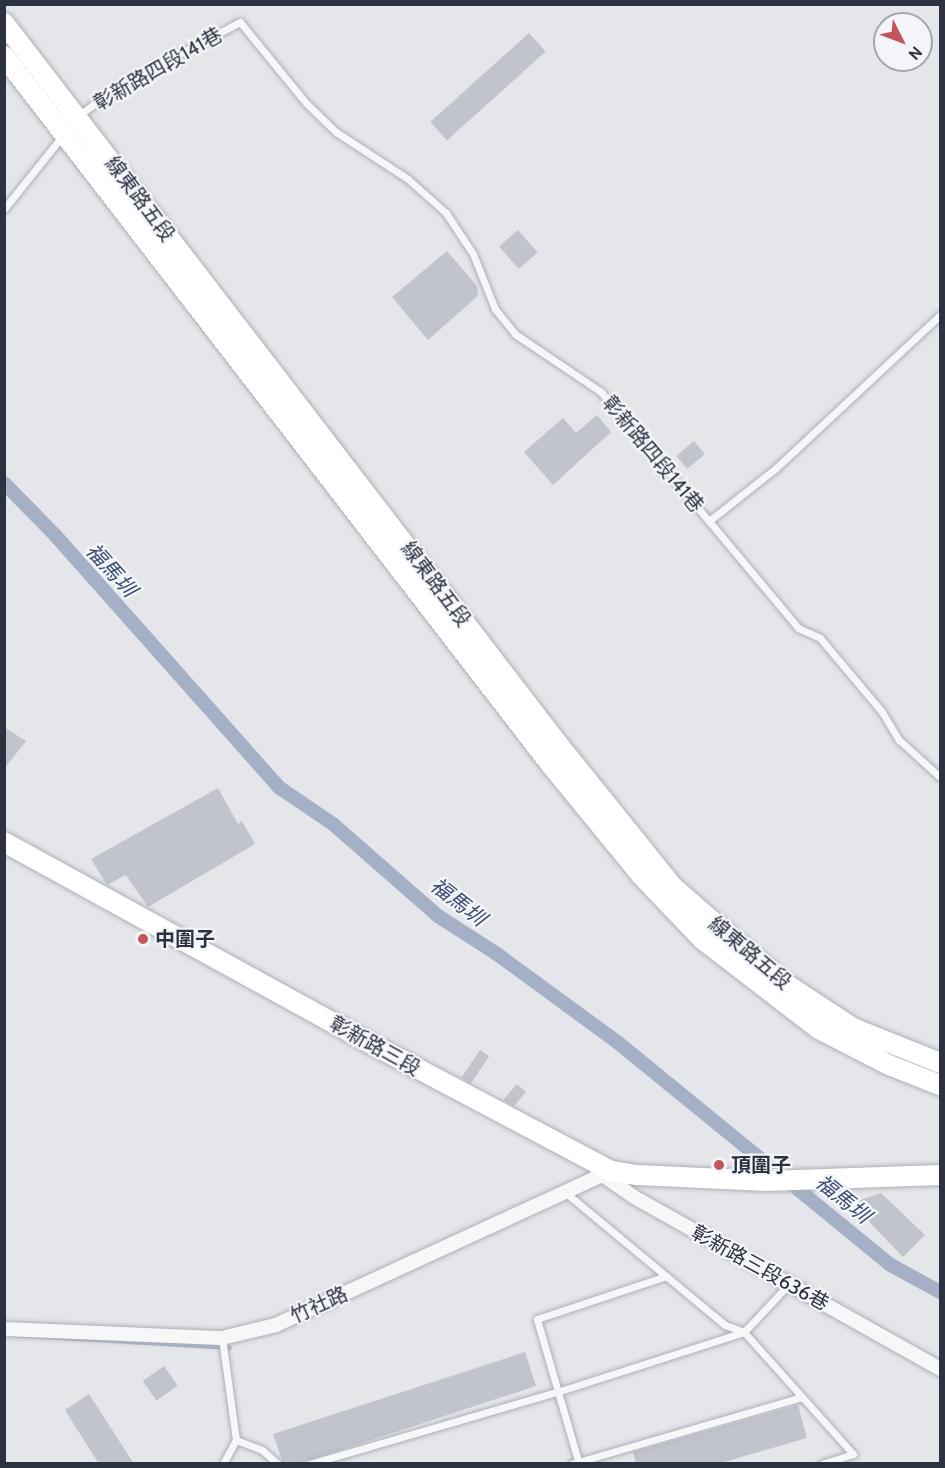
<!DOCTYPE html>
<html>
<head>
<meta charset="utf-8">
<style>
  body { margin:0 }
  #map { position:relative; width:945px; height:1468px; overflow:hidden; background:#e4e6ea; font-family:Cabin,"Noto Sans TC",sans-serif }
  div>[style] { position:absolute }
  .stream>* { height:4px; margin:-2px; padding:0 2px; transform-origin:2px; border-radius:2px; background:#a3b0c6 }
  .canal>* { height:14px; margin:-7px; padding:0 7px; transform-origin:7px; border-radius:7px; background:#a3b0c6 }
  .building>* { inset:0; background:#c1c4cd; transform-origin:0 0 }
  .roads { filter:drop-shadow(0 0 2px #adb0b7) drop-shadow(0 0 2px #adb0b7) }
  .lane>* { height:7px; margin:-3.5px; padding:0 3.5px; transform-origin:3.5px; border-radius:3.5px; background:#f6f7f9 }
  .street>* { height:14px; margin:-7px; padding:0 7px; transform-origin:7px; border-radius:7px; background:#f6f7f9 }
  .secondary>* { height:20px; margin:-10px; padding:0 10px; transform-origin:10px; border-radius:10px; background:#fff }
  .dots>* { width:16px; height:16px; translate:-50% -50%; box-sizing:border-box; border:3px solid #f3f5f8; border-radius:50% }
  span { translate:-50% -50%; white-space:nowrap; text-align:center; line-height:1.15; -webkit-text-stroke:4.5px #f3f5f8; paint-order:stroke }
  .street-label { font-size:20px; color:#2d3241 }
  .poi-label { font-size:20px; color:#2d3241; font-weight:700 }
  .left { translate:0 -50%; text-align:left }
  .water-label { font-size:21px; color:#3b4d71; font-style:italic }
  .frame { position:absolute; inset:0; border:6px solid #2d3241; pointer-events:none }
  .north { position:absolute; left:873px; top:12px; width:60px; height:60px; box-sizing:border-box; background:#f3f5f8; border:2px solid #a4a7af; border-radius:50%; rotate:132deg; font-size:16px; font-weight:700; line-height:24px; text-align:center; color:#2d3241 }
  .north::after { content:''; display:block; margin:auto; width:21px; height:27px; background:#c1575b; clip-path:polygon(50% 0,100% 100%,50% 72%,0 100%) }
</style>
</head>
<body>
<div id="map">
  <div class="stream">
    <i style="left:11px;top:1335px;width:219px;rotate:3.4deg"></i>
  </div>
  <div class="canal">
    <i style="left:4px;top:483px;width:73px;rotate:45.6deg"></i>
    <i style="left:55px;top:535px;width:339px;rotate:48.4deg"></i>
    <i style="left:280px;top:788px;width:64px;rotate:34.2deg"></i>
    <i style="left:333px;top:824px;width:140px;rotate:41.2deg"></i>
    <i style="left:438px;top:916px;width:70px;rotate:32.8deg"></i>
    <i style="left:497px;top:954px;width:147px;rotate:36.2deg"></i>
    <i style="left:616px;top:1041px;width:353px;rotate:39.2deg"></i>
    <i style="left:889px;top:1264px;width:58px;rotate:28.8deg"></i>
  </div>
  <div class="building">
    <i style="left:529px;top:33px;width:25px;height:133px;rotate:48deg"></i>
    <i style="left:518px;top:230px;width:30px;height:25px;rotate:49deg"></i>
    <i style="clip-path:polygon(447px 251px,477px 286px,478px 296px,428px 340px,392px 297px)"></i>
    <i style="clip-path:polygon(597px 415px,611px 432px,553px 485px,524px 452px,563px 418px,576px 433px)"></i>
    <i style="left:694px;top:441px;width:17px;height:23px;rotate:50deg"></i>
    <i style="clip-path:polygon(4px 727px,26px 741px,4px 769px)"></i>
    <i style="clip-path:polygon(218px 788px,238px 824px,242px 821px,255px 844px,148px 907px,126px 875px,107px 885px,91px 859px)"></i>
    <i style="left:480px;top:1050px;width:11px;height:33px;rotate:34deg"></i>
    <i style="clip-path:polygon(517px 1084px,526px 1092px,514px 1106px,503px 1100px)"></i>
    <i style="clip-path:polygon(881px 1193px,925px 1235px,903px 1257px,851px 1203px)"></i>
    <i style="clip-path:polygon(525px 1352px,536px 1386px,298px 1464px,283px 1464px,282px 1460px,273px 1434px)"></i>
    <i style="left:164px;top:1366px;width:24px;height:26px;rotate:55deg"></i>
    <i style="clip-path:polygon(89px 1394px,134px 1464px,99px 1464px,65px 1410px)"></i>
    <i style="clip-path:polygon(798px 1405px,807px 1438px,717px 1464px,636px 1464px,633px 1452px)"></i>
  </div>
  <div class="roads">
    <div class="lane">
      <i style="left:77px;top:117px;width:44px;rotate:-37.6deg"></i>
      <i style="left:112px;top:90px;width:145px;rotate:-28deg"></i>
      <i style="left:240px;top:22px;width:104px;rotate:50.8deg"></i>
      <i style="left:306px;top:103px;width:42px;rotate:44deg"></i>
      <i style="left:336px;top:132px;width:86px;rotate:33.1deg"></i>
      <i style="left:408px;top:179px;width:51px;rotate:41.8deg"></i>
      <i style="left:446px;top:213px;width:49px;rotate:56.6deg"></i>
      <i style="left:473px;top:254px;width:59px;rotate:68.2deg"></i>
      <i style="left:495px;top:309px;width:32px;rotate:51deg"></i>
      <i style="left:515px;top:334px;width:104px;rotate:34deg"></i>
      <i style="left:601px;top:392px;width:307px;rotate:50.1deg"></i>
      <i style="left:798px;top:628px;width:24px;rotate:24deg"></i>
      <i style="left:820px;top:638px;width:97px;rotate:50deg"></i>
      <i style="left:882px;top:712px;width:33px;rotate:59deg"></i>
      <i style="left:899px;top:740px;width:55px;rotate:42.1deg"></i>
      <i style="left:4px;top:209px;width:95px;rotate:-51.4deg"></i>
      <i style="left:709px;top:521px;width:85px;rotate:-38.3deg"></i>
      <i style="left:776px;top:468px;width:224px;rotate:-43deg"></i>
      <i style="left:566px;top:1193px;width:207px;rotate:39.7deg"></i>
      <i style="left:725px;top:1325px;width:20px;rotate:20deg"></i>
      <i style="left:744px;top:1332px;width:164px;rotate:48.2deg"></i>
      <i style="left:853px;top:1454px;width:33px;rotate:162deg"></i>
      <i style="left:222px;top:1338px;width:103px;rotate:82.2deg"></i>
      <i style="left:236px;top:1440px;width:28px;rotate:21deg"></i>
      <i style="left:262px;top:1450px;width:21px;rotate:41deg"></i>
      <i style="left:223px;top:1464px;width:27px;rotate:-62deg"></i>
      <i style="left:310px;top:1464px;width:257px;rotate:-16.3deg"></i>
      <i style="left:557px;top:1392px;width:196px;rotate:-17.8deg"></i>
      <i style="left:744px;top:1332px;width:64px;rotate:-46.9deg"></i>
      <i style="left:571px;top:1464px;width:240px;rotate:-16.2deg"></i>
      <i style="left:579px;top:1464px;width:151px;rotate:-106.2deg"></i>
      <i style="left:537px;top:1319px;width:136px;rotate:-18.4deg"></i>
    </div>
    <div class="street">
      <i style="left:597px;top:1171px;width:45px;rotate:35.1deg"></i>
      <i style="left:634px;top:1197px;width:351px;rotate:29.3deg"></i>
      <i style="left:4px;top:1329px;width:218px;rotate:2.4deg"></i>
      <i style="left:222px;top:1338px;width:56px;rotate:-13.5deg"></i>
      <i style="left:276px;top:1325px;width:369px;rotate:-24.7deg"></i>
    </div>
    <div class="secondary">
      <i style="left:4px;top:23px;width:909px;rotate:52.46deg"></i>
      <i style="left:558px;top:744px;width:182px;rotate:51.2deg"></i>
      <i style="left:672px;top:886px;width:143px;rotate:41deg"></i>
      <i style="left:780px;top:980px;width:87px;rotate:33.3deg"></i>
      <i style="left:853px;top:1028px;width:94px;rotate:21.9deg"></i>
      <i style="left:4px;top:56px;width:895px;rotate:52.35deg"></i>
      <i style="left:551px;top:765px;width:142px;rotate:50.7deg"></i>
      <i style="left:641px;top:875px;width:88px;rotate:46.4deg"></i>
      <i style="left:702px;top:939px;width:148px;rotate:37.6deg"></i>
      <i style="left:819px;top:1029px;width:79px;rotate:27.2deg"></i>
      <i style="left:889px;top:1065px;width:55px;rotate:21.4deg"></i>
      <i style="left:4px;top:842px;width:426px;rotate:28.8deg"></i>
      <i style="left:377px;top:1047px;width:265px;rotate:27.9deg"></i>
      <i style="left:611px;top:1171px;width:26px;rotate:9deg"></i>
      <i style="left:637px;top:1175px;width:130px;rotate:2.6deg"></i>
      <i style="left:767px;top:1181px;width:173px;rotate:-2deg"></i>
    </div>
  </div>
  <div class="dots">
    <i style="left:143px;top:939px;background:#c1575b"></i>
    <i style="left:719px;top:1165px;background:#c1575b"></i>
  </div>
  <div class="street-label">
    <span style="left:158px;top:69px;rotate:-30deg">彰新路四段141巷</span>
    <span style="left:140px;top:199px;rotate:53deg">線東路五段</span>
    <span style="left:653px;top:454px;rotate:50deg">彰新路四段141巷</span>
    <span style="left:436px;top:584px;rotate:53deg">線東路五段</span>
    <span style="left:750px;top:953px;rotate:40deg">線東路五段</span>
    <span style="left:375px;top:1046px;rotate:29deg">彰新路三段</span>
    <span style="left:760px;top:1268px;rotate:29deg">彰新路三段636巷</span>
    <span style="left:319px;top:1305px;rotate:-24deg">竹社路</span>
  </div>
  <div class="poi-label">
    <span class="left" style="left:155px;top:939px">中圍子</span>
    <span class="left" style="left:731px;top:1165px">頂圍子</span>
  </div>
  <div class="water-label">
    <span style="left:111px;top:570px;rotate:48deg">福馬圳</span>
    <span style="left:458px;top:902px;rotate:38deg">福馬圳</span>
    <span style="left:843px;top:1199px;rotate:39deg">福馬圳</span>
  </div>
  <div class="frame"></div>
  <div class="north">N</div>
</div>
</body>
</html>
